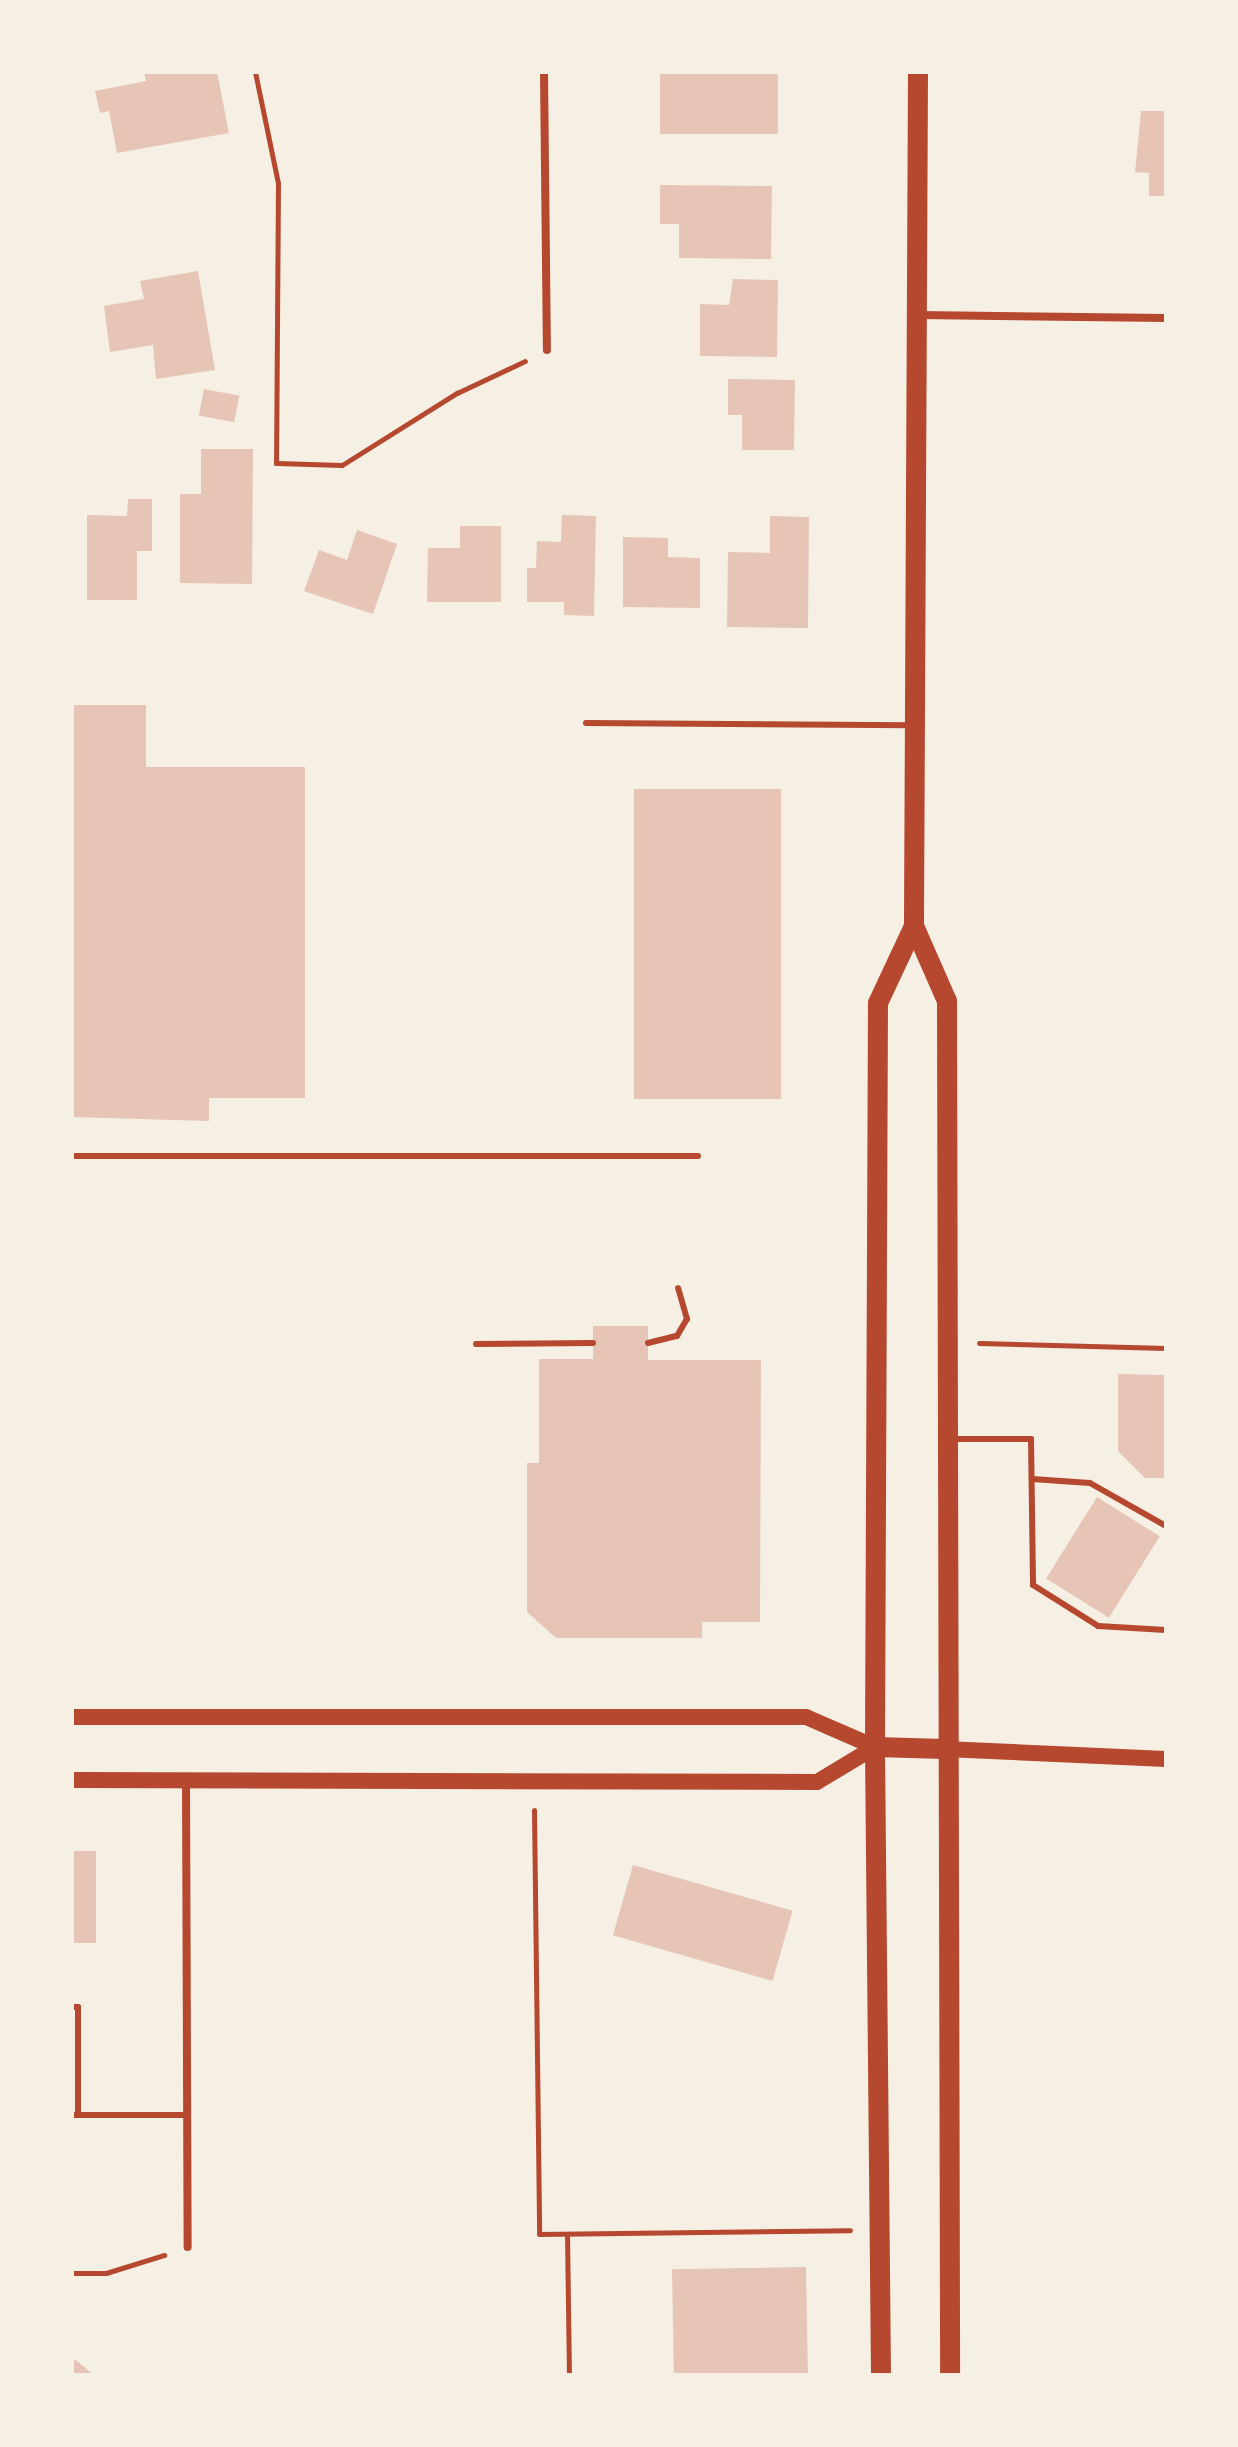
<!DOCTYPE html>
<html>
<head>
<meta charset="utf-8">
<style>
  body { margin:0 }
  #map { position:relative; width:1238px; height:2447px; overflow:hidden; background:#f6efe4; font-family:Manrope,sans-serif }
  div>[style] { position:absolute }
  .building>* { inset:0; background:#e6c5b7; transform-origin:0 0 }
  .path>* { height:5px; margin:-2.5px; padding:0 2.5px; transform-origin:2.5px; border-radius:2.5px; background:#b5482f }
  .service>* { height:6px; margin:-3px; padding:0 3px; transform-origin:3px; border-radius:3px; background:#b5482f }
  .minor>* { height:8px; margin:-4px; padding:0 4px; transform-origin:4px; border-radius:4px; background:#b5482f }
  .secondary>* { height:16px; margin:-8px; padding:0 8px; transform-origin:8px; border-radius:8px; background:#b5482f }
  .primary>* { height:20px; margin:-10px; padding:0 10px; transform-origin:10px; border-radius:10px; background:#b5482f }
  span { translate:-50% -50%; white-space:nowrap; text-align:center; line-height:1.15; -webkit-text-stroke:6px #f6efe4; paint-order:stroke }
  .frame { position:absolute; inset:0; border:74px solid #f6efe4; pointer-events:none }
</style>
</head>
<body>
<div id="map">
  <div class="building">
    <i style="clip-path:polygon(144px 72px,217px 72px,229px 133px,117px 153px,109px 111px,100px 113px,95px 91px,146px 81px)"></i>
    <i style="left:660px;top:72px;width:118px;height:62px"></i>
    <i style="clip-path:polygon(1141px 111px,1166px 111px,1166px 196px,1149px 196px,1149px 173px,1135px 172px)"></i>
    <i style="clip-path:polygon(660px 185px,772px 186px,771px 259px,679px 258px,679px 224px,660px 224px)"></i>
    <i style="clip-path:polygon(198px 271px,215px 370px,156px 379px,153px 345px,110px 352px,104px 306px,144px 299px,140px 281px)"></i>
    <i style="clip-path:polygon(733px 279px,778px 280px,777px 357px,700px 356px,700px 304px,729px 305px)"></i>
    <i style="clip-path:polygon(728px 379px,795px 380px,794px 450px,742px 450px,742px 415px,728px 415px)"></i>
    <i style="left:204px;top:389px;width:36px;height:27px;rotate:11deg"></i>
    <i style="clip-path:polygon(201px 449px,253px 449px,252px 584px,180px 583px,180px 494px,201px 494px)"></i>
    <i style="clip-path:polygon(128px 499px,152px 499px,152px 551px,137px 551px,137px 600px,87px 600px,87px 515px,127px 516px)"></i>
    <i style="clip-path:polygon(562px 515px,596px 516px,594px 616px,564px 615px,564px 602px,527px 602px,527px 568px,536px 568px,537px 541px,561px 542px)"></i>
    <i style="clip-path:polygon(770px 516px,809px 517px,808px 628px,727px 627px,728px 552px,770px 553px)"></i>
    <i style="clip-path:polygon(460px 526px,501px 526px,501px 602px,427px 602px,428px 548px,460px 548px)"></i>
    <i style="clip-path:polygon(357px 530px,397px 544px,373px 614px,304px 591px,319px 550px,347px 560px)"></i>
    <i style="clip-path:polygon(623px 537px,668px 538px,668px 557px,700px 558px,700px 608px,623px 607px)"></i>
    <i style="clip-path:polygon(72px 705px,146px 705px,146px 767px,305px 767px,305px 1098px,209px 1098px,209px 1121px,72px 1117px)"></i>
    <i style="left:634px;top:789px;width:147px;height:310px"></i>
    <i style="clip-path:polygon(593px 1326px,648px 1326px,648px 1360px,761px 1360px,760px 1622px,702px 1622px,702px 1638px,556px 1638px,527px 1612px,527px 1463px,539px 1463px,539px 1359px,593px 1359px)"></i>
    <i style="clip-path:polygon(1118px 1374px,1166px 1375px,1166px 1478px,1145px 1478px,1118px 1451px)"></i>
    <i style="left:1097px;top:1497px;width:74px;height:96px;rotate:32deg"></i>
    <i style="left:72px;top:1851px;width:24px;height:92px"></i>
    <i style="left:633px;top:1865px;width:166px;height:73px;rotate:16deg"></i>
    <i style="left:806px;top:2267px;width:108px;height:134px;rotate:89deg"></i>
    <i style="clip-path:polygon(72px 2357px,94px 2375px,72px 2375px)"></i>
  </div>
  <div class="path">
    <i style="left:255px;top:72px;width:113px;rotate:78.3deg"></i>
    <i style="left:278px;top:183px;width:280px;rotate:90.4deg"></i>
    <i style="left:276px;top:463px;width:66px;rotate:1.7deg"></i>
    <i style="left:342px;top:465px;width:136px;rotate:-32.1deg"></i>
    <i style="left:457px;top:393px;width:75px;rotate:-25.2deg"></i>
    <i style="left:979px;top:1343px;width:187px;rotate:1.5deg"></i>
    <i style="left:534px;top:1810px;width:424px;rotate:89.3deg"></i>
    <i style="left:539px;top:2234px;width:311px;rotate:-0.7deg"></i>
    <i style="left:567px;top:2234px;width:141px;rotate:89.2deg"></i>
    <i style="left:72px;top:2273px;width:34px"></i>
    <i style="left:106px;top:2273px;width:61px;rotate:-17.2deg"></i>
  </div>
  <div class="service">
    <i style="left:586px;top:723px;width:326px;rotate:0.4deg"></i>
    <i style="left:72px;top:1156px;width:626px"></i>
    <i style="left:648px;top:1343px;width:30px;rotate:-14deg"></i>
    <i style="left:677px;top:1336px;width:20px;rotate:-60deg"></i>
    <i style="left:687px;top:1319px;width:32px;rotate:-106deg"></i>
    <i style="left:476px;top:1344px;width:117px;rotate:-0.5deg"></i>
    <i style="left:950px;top:1439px;width:81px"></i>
    <i style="left:1031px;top:1439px;width:146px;rotate:89.2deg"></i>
    <i style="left:1033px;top:1585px;width:77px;rotate:32.2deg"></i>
    <i style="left:1098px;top:1626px;width:68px;rotate:3.4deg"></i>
    <i style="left:1032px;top:1479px;width:58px;rotate:3.9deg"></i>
    <i style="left:1090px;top:1483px;width:87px;rotate:29.5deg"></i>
    <i style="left:72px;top:2007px;width:6px"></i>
    <i style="left:78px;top:2007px;width:108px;rotate:90deg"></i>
    <i style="left:72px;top:2115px;width:116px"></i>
  </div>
  <div class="minor">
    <i style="left:544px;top:72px;width:278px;rotate:89.4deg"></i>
    <i style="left:919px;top:315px;width:247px;rotate:0.7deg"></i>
    <i style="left:186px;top:1781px;width:466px;rotate:89.8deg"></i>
  </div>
  <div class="secondary">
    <i style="left:72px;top:1717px;width:734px"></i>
    <i style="left:806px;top:1717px;width:75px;rotate:23.5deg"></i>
    <i style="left:945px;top:1749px;width:221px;rotate:2.6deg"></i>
    <i style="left:72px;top:1780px;width:745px;rotate:0.15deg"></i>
    <i style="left:817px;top:1782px;width:68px;rotate:-31.1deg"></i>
  </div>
  <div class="primary">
    <i style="left:918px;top:72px;width:854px;rotate:90.27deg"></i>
    <i style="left:914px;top:926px;width:82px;rotate:66.3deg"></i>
    <i style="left:947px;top:1001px;width:1374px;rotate:89.87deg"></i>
    <i style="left:875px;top:1747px;width:70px;rotate:1.6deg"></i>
    <i style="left:881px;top:2375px;width:628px;rotate:-90.55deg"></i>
    <i style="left:875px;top:1747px;width:744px;rotate:-89.77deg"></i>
    <i style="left:878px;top:1003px;width:85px;rotate:-64.9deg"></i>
  </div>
  <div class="frame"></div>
</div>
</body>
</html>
